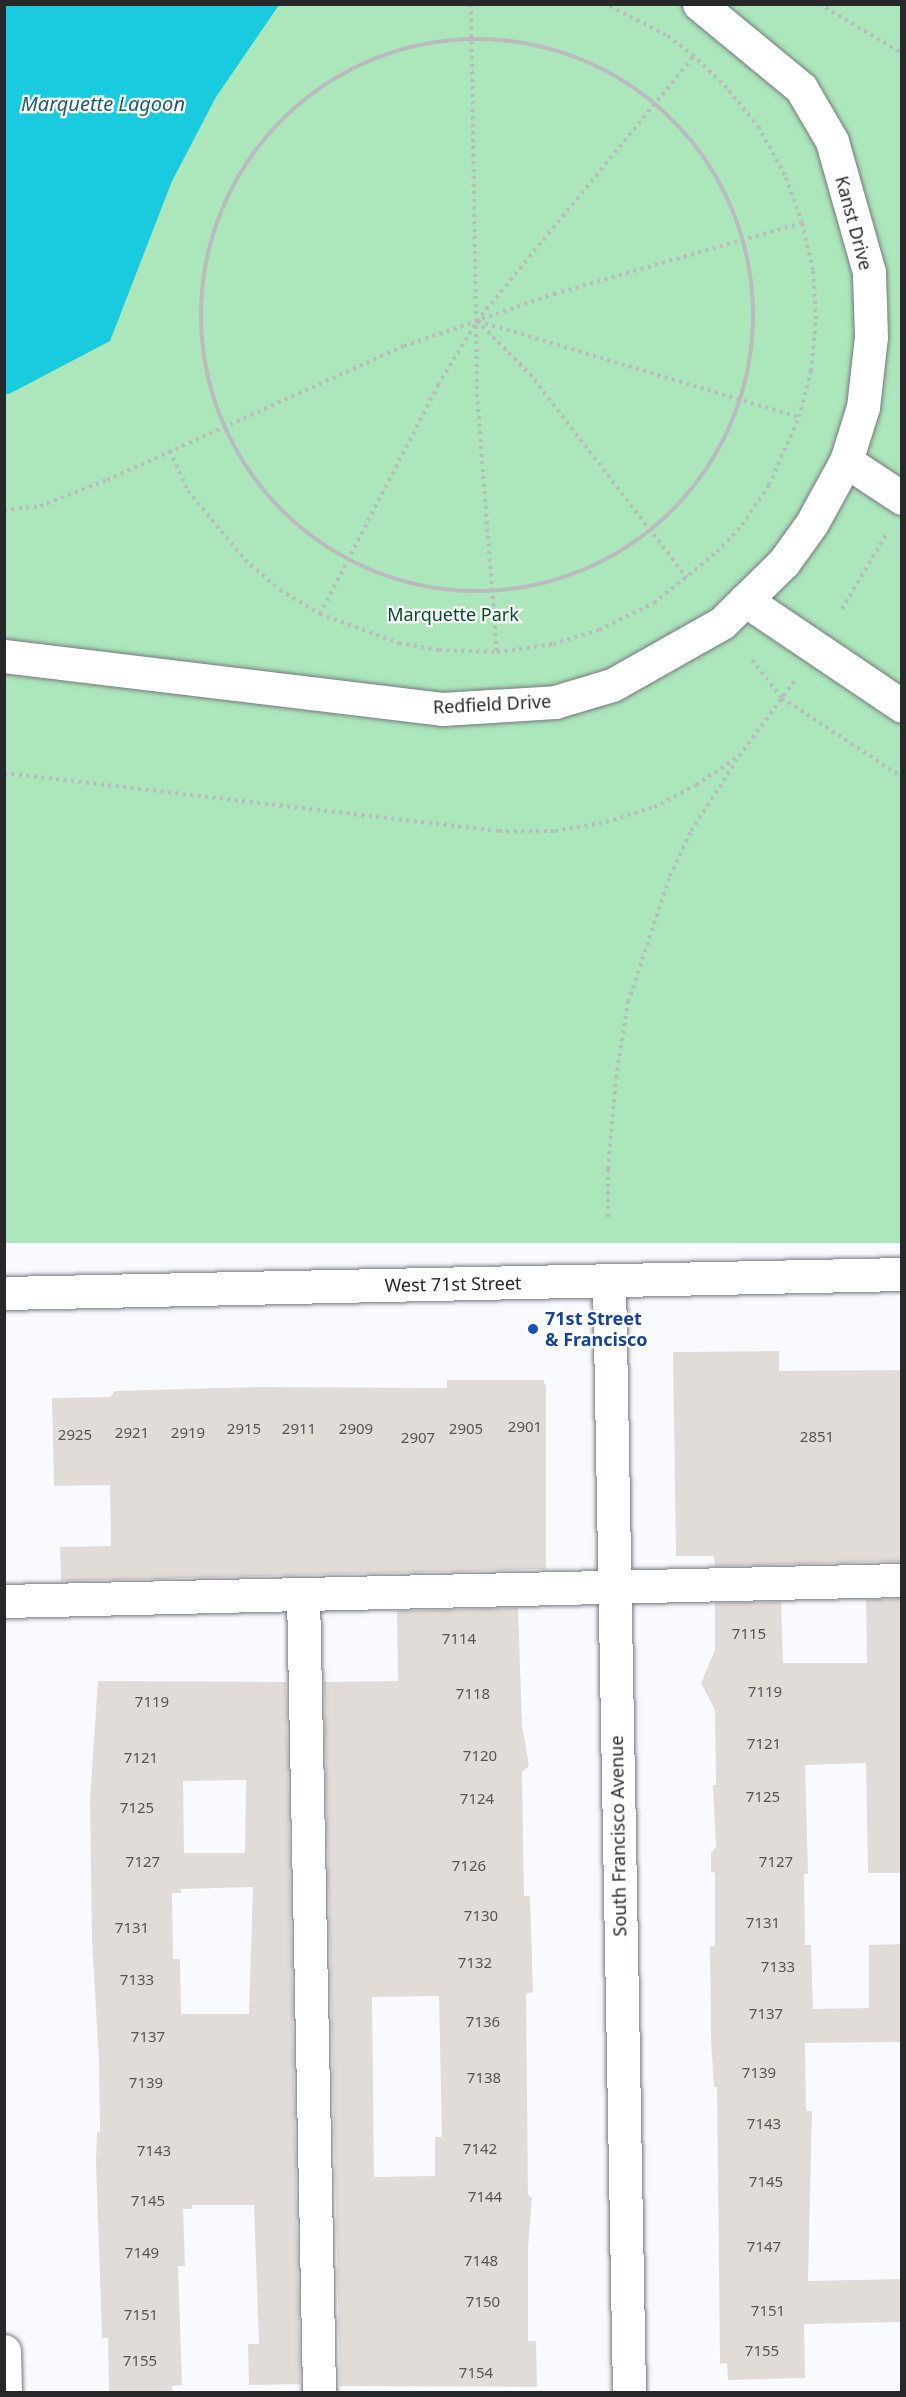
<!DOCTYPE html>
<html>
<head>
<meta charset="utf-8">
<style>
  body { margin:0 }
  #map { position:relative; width:906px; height:2397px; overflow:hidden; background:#f8faff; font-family:"Noto Sans",sans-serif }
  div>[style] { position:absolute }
  .green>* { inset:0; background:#ace6bb; transform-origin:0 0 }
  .water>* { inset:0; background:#1acade }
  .building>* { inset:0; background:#e2dcd8 }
  .path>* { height:4px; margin-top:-2px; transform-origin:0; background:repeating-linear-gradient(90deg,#b9bbbf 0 3px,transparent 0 7.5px) }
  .path>.ring { margin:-2px; padding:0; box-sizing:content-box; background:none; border:4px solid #b9bbbf; border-radius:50% }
  .roads { filter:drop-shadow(0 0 2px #76797e) drop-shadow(0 0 2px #76797e) }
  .minor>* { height:33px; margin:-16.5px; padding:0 16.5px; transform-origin:16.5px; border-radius:16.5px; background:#fff }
  .major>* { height:33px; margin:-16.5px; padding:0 16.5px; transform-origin:16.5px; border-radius:16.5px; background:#fff }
  .dots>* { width:16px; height:16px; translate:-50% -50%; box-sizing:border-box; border:3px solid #fff; border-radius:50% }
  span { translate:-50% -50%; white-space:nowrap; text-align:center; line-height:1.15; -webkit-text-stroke:4.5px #fff; paint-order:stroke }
  .number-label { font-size:15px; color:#565556 }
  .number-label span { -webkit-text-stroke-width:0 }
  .street-label { font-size:18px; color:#27282a }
  .park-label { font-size:18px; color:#024d25 }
  .transit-label { font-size:18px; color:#164399; font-weight:700 }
  .left { translate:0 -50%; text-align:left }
  .water-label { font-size:20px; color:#205e67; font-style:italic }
  .frame { position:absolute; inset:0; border:6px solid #27282a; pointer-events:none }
</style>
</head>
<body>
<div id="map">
  <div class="green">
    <i style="left:4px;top:5px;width:897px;height:1238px"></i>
  </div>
  <div class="water">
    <i style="clip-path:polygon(5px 4px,279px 5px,216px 97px,172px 181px,110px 341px,9px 394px,4px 394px)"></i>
  </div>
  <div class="building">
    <i style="clip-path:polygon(779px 1351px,779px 1371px,902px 1370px,902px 1561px,715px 1566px,714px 1556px,676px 1556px,673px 1352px)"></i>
    <i style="clip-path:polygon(447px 1380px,543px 1380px,546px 1386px,546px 1569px,61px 1581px,60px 1547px,111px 1546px,110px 1485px,54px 1486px,52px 1398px,110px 1397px,115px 1391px,257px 1387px,447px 1388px)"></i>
    <i style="clip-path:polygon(900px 1599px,902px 1873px,868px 1873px,866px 1763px,805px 1765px,808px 1874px,804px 1874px,805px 1945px,811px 1945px,813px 2009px,869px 2008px,869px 1945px,902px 1944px,902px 2042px,805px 2043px,806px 2111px,812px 2111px,808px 2281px,902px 2279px,902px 2322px,804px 2324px,805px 2378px,728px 2380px,727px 2363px,720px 2364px,717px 2087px,714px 2087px,711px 2040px,710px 1946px,715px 1946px,715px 1873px,711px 1871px,711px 1853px,716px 1847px,713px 1785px,716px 1785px,715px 1710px,701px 1683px,715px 1650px,715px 1603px,781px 1602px,783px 1663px,867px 1663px,866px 1600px)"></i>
    <i style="clip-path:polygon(evenodd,518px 1608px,522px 1725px,529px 1766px,522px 1772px,524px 1896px,530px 1896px,533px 1992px,526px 1994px,528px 2195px,532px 2198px,528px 2247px,528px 2341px,536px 2341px,537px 2387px,340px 2386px,324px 1682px,398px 1681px,397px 1611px,518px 1608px,439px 1996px,442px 2137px,435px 2137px,435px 2176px,374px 2177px,372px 1997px,439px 1996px)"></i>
    <i style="clip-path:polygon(evenodd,98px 1681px,286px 1682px,300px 2384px,249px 2385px,248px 2344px,259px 2344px,254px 2205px,192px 2205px,192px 2209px,183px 2209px,185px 2266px,178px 2266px,182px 2385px,172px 2386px,172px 2392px,109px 2392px,108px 2338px,102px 2338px,96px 2161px,97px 2132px,100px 2132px,99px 2061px,92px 1940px,90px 1800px,98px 1681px,246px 1780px,245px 1853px,184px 1853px,183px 1781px,246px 1780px,98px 1681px,253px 1887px,249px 2014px,181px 2014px,180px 1959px,173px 1959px,172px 1893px,181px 1893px,181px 1889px,253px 1887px)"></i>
  </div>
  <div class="path">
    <i style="left:471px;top:4px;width:390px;rotate:89.1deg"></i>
    <i style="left:477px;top:394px;width:259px;rotate:85.6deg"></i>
    <i style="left:819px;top:4px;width:96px;rotate:30.6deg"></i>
    <i class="ring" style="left:201px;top:39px;width:548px;height:548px"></i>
    <i style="left:477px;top:321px;width:75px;rotate:45deg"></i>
    <i style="left:530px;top:374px;width:257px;rotate:52.4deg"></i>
    <i style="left:478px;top:321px;width:335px;rotate:16.7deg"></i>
    <i style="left:170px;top:451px;width:44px;rotate:65.8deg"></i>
    <i style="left:188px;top:491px;width:89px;rotate:50.4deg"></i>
    <i style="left:245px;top:560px;width:46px;rotate:40.6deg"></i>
    <i style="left:280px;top:590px;width:47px;rotate:31deg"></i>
    <i style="left:320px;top:614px;width:84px;rotate:20.2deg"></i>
    <i style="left:399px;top:643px;width:41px;rotate:9.9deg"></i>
    <i style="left:439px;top:650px;width:58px;rotate:2deg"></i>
    <i style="left:497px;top:652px;width:57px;rotate:-8.1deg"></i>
    <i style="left:553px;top:644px;width:48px;rotate:-16.9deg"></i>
    <i style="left:599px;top:630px;width:61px;rotate:-26.1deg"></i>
    <i style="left:654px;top:603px;width:81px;rotate:-39deg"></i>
    <i style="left:717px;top:552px;width:37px;rotate:-47deg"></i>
    <i style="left:742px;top:525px;width:48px;rotate:-56deg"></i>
    <i style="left:769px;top:485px;width:74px;rotate:-66.2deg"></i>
    <i style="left:799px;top:417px;width:48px;rotate:-75.4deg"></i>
    <i style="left:811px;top:371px;width:52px;rotate:-84.5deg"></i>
    <i style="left:816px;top:319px;width:49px;rotate:-93.5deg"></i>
    <i style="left:813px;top:270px;width:48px;rotate:-103.2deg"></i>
    <i style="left:802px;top:223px;width:51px;rotate:-109.5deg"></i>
    <i style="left:785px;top:175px;width:54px;rotate:-119deg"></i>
    <i style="left:759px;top:128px;width:51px;rotate:-128.7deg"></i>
    <i style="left:727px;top:88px;width:46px;rotate:-135.9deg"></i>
    <i style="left:694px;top:56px;width:35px;rotate:-143deg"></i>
    <i style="left:666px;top:35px;width:68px;rotate:-152.7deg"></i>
    <i style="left:4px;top:510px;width:36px;rotate:-6deg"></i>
    <i style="left:40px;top:506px;width:72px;rotate:-21.2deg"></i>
    <i style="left:107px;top:480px;width:326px;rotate:-24.3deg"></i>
    <i style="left:404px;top:346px;width:159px;rotate:-19.1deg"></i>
    <i style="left:554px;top:294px;width:258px;rotate:-16deg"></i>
    <i style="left:842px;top:609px;width:86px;rotate:-59.3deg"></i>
    <i style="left:320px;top:614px;width:258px;rotate:-62.7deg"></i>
    <i style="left:438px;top:385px;width:75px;rotate:-58.6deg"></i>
    <i style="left:477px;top:321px;width:343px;rotate:-50.7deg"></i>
    <i style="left:752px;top:660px;width:48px;rotate:51.7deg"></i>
    <i style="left:782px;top:698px;width:144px;rotate:33.4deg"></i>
    <i style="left:4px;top:773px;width:498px;rotate:6.7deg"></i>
    <i style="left:499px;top:831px;width:56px"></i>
    <i style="left:555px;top:831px;width:52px;rotate:-10deg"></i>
    <i style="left:606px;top:822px;width:50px;rotate:-17.4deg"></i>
    <i style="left:654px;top:807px;width:47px;rotate:-27.6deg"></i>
    <i style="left:696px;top:785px;width:52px;rotate:-34deg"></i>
    <i style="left:739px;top:756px;width:96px;rotate:-53.5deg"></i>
    <i style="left:608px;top:1217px;width:48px;rotate:-90deg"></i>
    <i style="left:608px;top:1169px;width:91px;rotate:-85deg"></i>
    <i style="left:616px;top:1078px;width:77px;rotate:-81deg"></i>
    <i style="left:628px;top:1002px;width:133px;rotate:-71.6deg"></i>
    <i style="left:670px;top:876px;width:50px;rotate:-65deg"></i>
    <i style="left:691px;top:831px;width:85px;rotate:-57.1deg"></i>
  </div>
  <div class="roads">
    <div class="minor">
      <i style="left:846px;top:461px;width:67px;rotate:33.5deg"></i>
      <i style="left:745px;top:600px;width:189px;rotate:34deg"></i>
      <i style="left:4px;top:656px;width:441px;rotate:6.9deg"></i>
      <i style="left:442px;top:709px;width:113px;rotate:-3.5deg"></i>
      <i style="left:555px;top:702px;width:59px;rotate:-16.6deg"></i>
      <i style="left:612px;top:685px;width:126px;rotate:-29.4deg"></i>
      <i style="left:722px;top:623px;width:87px;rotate:-44.5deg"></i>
      <i style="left:784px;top:562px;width:48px;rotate:-54.3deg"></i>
      <i style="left:812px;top:523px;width:71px;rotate:-61.3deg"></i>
      <i style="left:846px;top:461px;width:57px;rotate:-72.5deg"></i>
      <i style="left:863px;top:407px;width:70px;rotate:-83.5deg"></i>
      <i style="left:871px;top:337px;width:65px;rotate:-91.8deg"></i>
      <i style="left:869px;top:272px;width:136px;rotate:-105.8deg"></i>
      <i style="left:832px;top:141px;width:61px;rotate:-120.3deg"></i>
      <i style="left:801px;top:88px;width:132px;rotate:-140.5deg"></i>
      <i style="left:609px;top:1280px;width:1112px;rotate:88.97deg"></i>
      <i style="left:303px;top:1594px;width:798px;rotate:88.85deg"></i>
      <i style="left:4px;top:1601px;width:898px;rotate:-1.34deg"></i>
      <i style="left:4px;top:2351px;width:41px;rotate:88.6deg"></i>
    </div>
    <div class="major">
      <i style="left:4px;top:1293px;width:898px;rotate:-1.21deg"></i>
    </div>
  </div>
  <div class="dots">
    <i style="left:533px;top:1329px;background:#1a4fb4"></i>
  </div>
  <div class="number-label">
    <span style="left:525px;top:1427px">2901</span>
    <span style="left:244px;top:1429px">2915</span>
    <span style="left:299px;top:1429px">2911</span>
    <span style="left:356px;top:1429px">2909</span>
    <span style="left:466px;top:1429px">2905</span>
    <span style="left:132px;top:1433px">2921</span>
    <span style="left:188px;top:1433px">2919</span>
    <span style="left:75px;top:1435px">2925</span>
    <span style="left:817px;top:1437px">2851</span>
    <span style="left:418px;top:1438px">2907</span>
    <span style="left:749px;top:1634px">7115</span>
    <span style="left:459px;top:1639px">7114</span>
    <span style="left:765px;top:1692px">7119</span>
    <span style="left:473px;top:1694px">7118</span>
    <span style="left:152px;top:1702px">7119</span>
    <span style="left:764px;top:1744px">7121</span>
    <span style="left:480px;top:1756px">7120</span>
    <span style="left:141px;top:1758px">7121</span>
    <span style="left:763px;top:1797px">7125</span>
    <span style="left:477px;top:1799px">7124</span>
    <span style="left:137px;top:1808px">7125</span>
    <span style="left:143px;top:1862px">7127</span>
    <span style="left:776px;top:1862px">7127</span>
    <span style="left:469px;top:1866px">7126</span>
    <span style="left:481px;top:1916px">7130</span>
    <span style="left:763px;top:1923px">7131</span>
    <span style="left:132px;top:1928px">7131</span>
    <span style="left:475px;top:1963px">7132</span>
    <span style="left:778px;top:1967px">7133</span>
    <span style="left:137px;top:1980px">7133</span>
    <span style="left:766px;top:2014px">7137</span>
    <span style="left:483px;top:2022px">7136</span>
    <span style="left:148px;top:2037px">7137</span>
    <span style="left:759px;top:2073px">7139</span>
    <span style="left:484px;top:2078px">7138</span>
    <span style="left:146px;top:2083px">7139</span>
    <span style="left:764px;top:2124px">7143</span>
    <span style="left:480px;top:2149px">7142</span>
    <span style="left:154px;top:2151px">7143</span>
    <span style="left:766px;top:2182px">7145</span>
    <span style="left:485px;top:2197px">7144</span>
    <span style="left:148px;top:2201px">7145</span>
    <span style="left:764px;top:2247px">7147</span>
    <span style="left:142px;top:2253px">7149</span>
    <span style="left:481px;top:2261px">7148</span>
    <span style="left:483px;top:2302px">7150</span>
    <span style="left:768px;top:2311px">7151</span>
    <span style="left:141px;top:2315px">7151</span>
    <span style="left:762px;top:2351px">7155</span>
    <span style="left:140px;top:2361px">7155</span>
    <span style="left:476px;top:2373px">7154</span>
  </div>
  <div class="street-label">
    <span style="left:854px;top:223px;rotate:75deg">Kanst Drive</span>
    <span style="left:492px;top:704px;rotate:-3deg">Redfield Drive</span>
    <span style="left:453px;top:1284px;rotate:-1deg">West 71st Street</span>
    <span style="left:618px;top:1836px;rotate:-91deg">South Francisco Avenue</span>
  </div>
  <div class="park-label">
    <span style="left:453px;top:614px">Marquette Park</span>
  </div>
  <div class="transit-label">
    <span class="left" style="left:545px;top:1329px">71st Street<br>&amp; Francisco</span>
  </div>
  <div class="water-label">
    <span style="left:103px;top:103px">Marquette Lagoon</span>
  </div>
  <div class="frame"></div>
</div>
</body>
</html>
